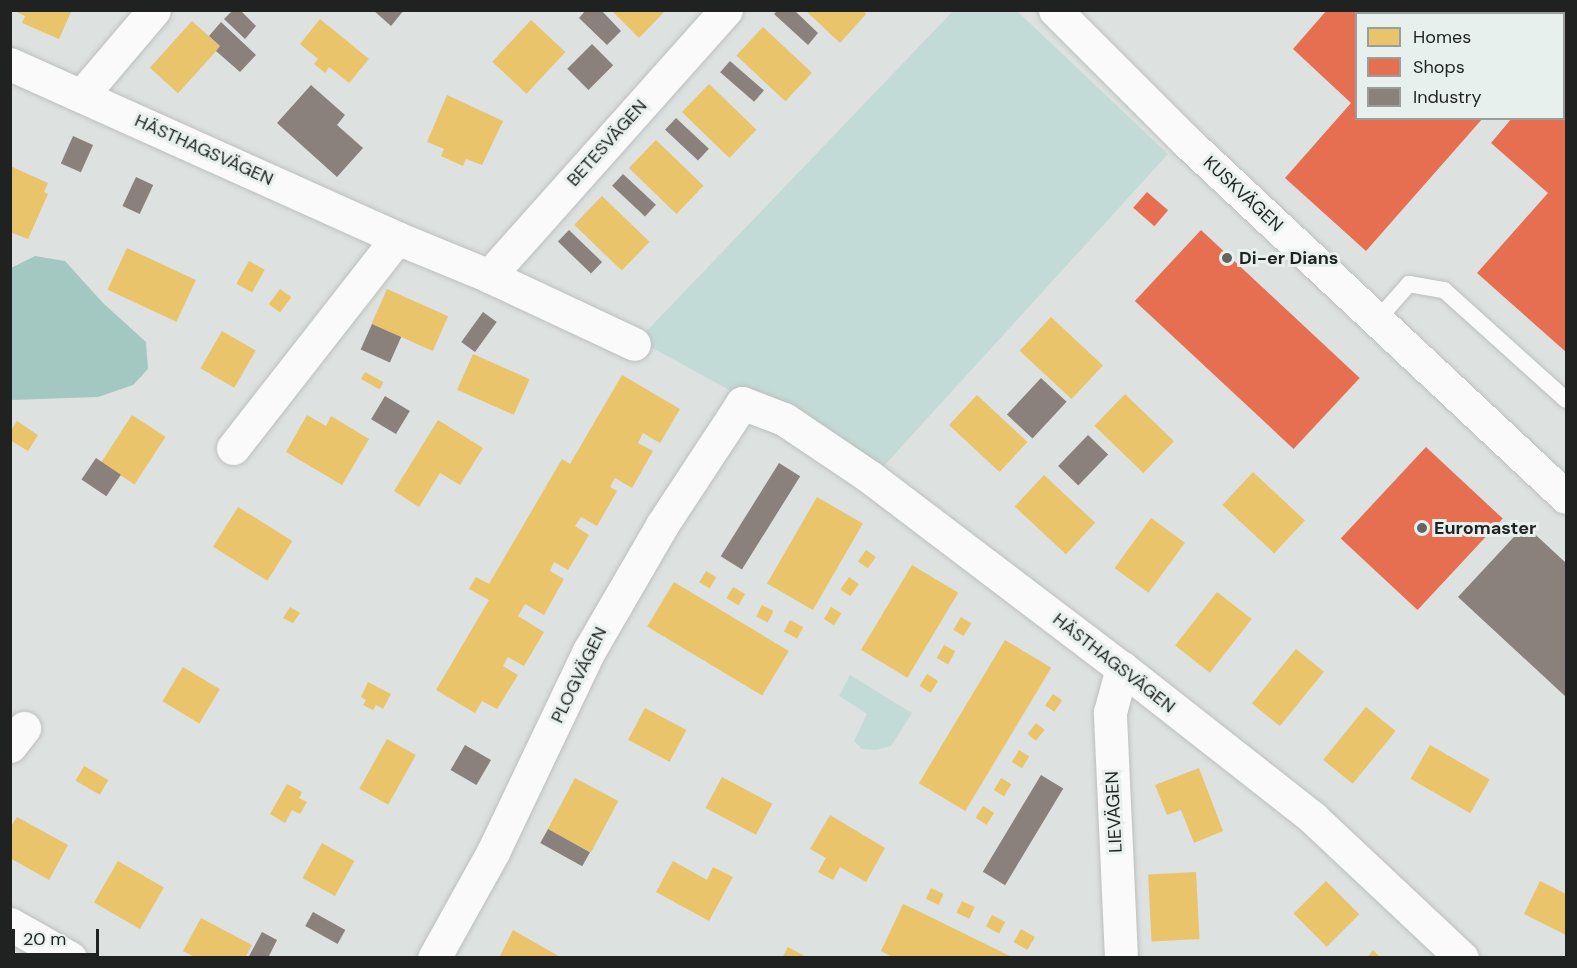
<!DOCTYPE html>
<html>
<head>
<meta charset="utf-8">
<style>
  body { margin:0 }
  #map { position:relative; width:1577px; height:968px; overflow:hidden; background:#dde1e0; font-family:"DM Sans",sans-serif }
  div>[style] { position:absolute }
  .green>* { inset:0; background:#c3dbd6 }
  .forest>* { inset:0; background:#a3c8c1 }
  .homes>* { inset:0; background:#e9c46a; transform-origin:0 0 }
  .shops>* { inset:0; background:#e76f51; transform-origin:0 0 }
  .industry>* { inset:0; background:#8a817c; transform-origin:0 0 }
  .roads { filter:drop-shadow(0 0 2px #bcbfbe) drop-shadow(0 0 2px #bcbfbe) }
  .service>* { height:16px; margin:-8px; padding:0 8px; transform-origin:8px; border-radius:8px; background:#fafafa }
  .minor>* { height:33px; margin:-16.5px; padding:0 16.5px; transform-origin:16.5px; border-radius:16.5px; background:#fafafa }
  .dots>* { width:16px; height:16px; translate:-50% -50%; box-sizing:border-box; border:3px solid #e8f0ee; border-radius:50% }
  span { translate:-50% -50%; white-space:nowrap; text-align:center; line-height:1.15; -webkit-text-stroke:6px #e8f0ee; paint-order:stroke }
  .street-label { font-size:18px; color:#1f2221 }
  .poi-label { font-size:18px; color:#1f2221; font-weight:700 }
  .left { translate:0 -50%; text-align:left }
  .frame { position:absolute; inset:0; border:12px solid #1f2221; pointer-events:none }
  .legend { position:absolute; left:1355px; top:12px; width:210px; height:108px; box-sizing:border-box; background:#e8f0ee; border:2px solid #989e9c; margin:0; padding:8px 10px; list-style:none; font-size:18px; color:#1f2221 }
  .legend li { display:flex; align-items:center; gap:12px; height:30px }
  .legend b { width:30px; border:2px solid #989e9c }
  .scale { position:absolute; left:12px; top:929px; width:87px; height:27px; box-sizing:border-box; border:3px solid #1f2221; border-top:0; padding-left:8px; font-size:18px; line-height:21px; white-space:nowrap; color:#1f2221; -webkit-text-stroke:4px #e8f0ee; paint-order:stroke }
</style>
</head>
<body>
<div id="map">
  <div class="green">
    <i style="clip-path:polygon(953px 11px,1017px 11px,1168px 154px,882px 468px,777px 401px,731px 391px,638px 340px)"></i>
    <i style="clip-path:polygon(850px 675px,912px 713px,891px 746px,876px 750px,862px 749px,854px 741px,867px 714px,839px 696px)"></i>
  </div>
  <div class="forest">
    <i style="clip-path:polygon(35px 256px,65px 261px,103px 303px,146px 342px,148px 369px,133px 385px,98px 397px,11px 400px,11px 268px)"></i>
  </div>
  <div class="homes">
    <i style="clip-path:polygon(12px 10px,72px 10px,59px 39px,22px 23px,25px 16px)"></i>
    <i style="clip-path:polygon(615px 10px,666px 10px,639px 38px,613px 12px)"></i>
    <i style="clip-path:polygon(805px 10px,863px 10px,866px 14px,840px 43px)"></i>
    <i style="clip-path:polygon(320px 19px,369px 59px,349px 83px,329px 67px,325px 73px,314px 64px,318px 59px,300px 44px)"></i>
    <i style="left:531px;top:20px;width:47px;height:57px;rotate:43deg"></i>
    <i style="left:192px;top:21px;width:38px;height:63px;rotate:42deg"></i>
    <i style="left:763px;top:27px;width:67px;height:39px;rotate:43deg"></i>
    <i style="left:709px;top:84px;width:66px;height:39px;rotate:44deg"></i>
    <i style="clip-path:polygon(447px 95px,503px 121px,482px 165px,466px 159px,463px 166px,441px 156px,444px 149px,427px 142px)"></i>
    <i style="left:656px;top:140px;width:66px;height:39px;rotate:44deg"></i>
    <i style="clip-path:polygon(10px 166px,48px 183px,44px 192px,48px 194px,28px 239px,10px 232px)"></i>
    <i style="left:602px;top:196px;width:66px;height:40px;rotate:44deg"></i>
    <i style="left:127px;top:248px;width:76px;height:46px;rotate:25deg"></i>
    <i style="left:249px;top:261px;width:18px;height:26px;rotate:29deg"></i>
    <i style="left:280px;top:289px;width:14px;height:19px;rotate:36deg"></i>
    <i style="left:387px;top:289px;width:67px;height:38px;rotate:24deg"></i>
    <i style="left:1051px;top:317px;width:71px;height:46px;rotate:43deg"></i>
    <i style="left:222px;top:331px;width:39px;height:43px;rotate:30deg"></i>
    <i style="left:473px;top:354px;width:62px;height:39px;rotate:24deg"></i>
    <i style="left:365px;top:372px;width:21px;height:8px;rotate:29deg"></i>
    <i style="clip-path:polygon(622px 375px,680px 409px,660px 443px,643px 433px,638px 443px,653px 451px,632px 488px,615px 478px,610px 487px,617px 491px,597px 526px,581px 517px,575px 526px,589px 535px,568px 570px,554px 562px,550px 571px,564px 579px,544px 615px,525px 604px,518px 616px,544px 632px,524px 666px,508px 657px,503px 666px,518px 675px,497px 709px,482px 701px,475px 713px,436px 690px,489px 600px,469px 589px,476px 577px,489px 584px,562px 459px,570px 464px)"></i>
    <i style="left:1125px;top:394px;width:68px;height:44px;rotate:44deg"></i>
    <i style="left:977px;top:395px;width:69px;height:41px;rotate:43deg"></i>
    <i style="left:132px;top:415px;width:40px;height:57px;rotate:33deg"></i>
    <i style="clip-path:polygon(307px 415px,326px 426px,331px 416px,369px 439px,342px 485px,286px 452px)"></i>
    <i style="clip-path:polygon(438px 420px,483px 448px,460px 485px,440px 473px,419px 507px,394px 491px)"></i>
    <i style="clip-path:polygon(17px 421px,38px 435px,28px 451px,10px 440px,10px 432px)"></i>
    <i style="left:1253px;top:472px;width:71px;height:45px;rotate:43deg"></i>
    <i style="left:1044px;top:475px;width:70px;height:43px;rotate:43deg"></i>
    <i style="left:817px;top:497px;width:53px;height:100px;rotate:30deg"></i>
    <i style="left:238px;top:507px;width:64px;height:47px;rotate:32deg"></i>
    <i style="left:1151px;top:518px;width:42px;height:62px;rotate:36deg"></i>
    <i style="left:866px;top:550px;width:12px;height:14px;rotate:35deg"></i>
    <i style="left:912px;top:565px;width:54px;height:99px;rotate:31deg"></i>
    <i style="left:706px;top:571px;width:12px;height:13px;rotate:31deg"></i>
    <i style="left:849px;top:577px;width:12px;height:15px;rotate:35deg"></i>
    <i style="left:674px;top:582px;width:134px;height:52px;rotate:31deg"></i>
    <i style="left:733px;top:587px;width:14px;height:13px;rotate:30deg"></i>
    <i style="left:1217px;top:592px;width:44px;height:68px;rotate:38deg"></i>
    <i style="left:762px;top:605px;width:13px;height:13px;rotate:27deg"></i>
    <i style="clip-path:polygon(290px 607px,300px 613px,293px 623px,283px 618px)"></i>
    <i style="left:831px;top:607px;width:12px;height:14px;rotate:31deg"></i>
    <i style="left:961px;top:617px;width:12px;height:15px;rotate:31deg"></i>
    <i style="left:790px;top:620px;width:15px;height:13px;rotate:28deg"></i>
    <i style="left:1005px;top:640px;width:54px;height:167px;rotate:31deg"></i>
    <i style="left:944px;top:645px;width:13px;height:15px;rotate:29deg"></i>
    <i style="left:1296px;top:649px;width:36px;height:70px;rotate:39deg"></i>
    <i style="left:183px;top:667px;width:43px;height:40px;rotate:31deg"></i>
    <i style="left:927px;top:674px;width:13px;height:14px;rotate:32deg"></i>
    <i style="clip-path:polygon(368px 682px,391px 694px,383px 709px,376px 705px,373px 710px,363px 705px,366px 700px,361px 697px)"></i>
    <i style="left:1053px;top:694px;width:11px;height:14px;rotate:34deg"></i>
    <i style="left:1366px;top:707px;width:38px;height:68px;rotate:39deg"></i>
    <i style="left:645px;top:708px;width:47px;height:36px;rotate:28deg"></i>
    <i style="left:1036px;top:723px;width:11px;height:14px;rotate:38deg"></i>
    <i style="left:387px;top:739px;width:33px;height:57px;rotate:29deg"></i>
    <i style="left:1430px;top:745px;width:69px;height:39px;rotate:30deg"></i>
    <i style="left:1019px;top:750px;width:12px;height:14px;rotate:31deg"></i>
    <i style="left:84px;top:766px;width:28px;height:17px;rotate:30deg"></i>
    <i style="clip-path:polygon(1199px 768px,1223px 831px,1194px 843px,1181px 810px,1167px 815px,1155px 785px)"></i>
    <i style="left:722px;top:777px;width:57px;height:35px;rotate:28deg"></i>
    <i style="left:575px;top:778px;width:49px;height:58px;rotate:28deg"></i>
    <i style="left:1001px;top:778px;width:12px;height:14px;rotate:31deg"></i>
    <i style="clip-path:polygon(287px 784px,302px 792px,299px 798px,307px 802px,300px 814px,292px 810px,285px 823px,270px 814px)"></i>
    <i style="left:983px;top:806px;width:13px;height:14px;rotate:32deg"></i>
    <i style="clip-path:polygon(830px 815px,885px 848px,866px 882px,840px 867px,833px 880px,818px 872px,826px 858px,810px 849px)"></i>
    <i style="clip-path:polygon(17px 817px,68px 845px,49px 880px,10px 858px,10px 828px)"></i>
    <i style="left:322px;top:843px;width:37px;height:40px;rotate:29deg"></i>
    <i style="left:118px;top:861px;width:53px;height:48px;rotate:30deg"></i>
    <i style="clip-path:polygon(673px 861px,707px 880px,713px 867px,733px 877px,709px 921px,656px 892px)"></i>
    <i style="left:1196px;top:872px;width:67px;height:48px;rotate:87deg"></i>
    <i style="left:1326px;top:881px;width:47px;height:46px;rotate:45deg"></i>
    <i style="clip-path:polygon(1540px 881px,1566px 894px,1566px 935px,1524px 914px)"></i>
    <i style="left:931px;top:888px;width:14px;height:12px;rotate:25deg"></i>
    <i style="left:962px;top:901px;width:14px;height:13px;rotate:25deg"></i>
    <i style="clip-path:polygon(903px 904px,912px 908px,1014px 958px,894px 958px,881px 951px)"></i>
    <i style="left:992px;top:915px;width:15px;height:13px;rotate:28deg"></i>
    <i style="clip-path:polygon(201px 918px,252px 945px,245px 958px,196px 958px,183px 951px)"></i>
    <i style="left:1021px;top:929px;width:16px;height:15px;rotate:30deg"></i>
    <i style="clip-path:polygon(513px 930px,562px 958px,499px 958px)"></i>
    <i style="clip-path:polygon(788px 947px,808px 958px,782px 958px)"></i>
    <i style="clip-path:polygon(1373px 950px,1381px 958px,1367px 958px)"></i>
  </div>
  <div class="shops">
    <i style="clip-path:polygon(1327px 10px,1566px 10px,1566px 23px,1564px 26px,1564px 14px,1356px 14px,1356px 118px,1483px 118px,1366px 251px,1285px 178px,1351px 103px,1293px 49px)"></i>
    <i style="clip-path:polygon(1566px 54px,1566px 352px,1477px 273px,1548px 193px,1491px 143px,1512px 118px,1564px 118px,1564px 57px)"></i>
    <i style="left:1147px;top:192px;width:28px;height:21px;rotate:41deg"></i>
    <i style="left:1201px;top:230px;width:217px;height:97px;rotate:43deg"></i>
    <i style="left:1426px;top:447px;width:105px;height:125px;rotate:43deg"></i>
  </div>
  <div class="industry">
    <i style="clip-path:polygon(233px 10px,240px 10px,256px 26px,245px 39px,224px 19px)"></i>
    <i style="clip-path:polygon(373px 10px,404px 10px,391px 26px)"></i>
    <i style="clip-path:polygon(586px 10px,601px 10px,621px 31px,607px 45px,579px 18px)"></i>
    <i style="clip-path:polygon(778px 10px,794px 10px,818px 33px,808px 45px,774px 14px)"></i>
    <i style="clip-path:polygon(221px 22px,256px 55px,240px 72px,216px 51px,220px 46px,209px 36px)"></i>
    <i style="left:592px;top:44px;width:30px;height:35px;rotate:45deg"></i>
    <i style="left:730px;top:61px;width:45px;height:15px;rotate:41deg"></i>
    <i style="clip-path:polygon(311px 85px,345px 115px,337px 125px,363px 148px,337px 177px,277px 123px)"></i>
    <i style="left:676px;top:118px;width:45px;height:16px;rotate:43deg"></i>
    <i style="left:73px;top:136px;width:22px;height:30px;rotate:24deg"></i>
    <i style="left:623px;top:174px;width:45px;height:16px;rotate:43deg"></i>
    <i style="left:136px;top:177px;width:19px;height:32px;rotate:25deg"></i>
    <i style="left:569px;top:230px;width:46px;height:16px;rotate:44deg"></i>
    <i style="left:483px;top:312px;width:17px;height:37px;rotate:36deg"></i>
    <i style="left:372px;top:324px;width:32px;height:28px;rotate:24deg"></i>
    <i style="left:1041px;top:378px;width:35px;height:50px;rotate:43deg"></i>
    <i style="left:385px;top:396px;width:29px;height:27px;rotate:31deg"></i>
    <i style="left:1088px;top:435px;width:28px;height:43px;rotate:44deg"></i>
    <i style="left:96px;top:458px;width:30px;height:26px;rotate:34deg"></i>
    <i style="left:779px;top:463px;width:25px;height:110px;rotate:32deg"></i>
    <i style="clip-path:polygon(1525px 525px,1566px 563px,1566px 697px,1458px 597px)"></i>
    <i style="left:465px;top:745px;width:30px;height:29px;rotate:30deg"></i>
    <i style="left:1041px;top:775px;width:26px;height:113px;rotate:31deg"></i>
    <i style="left:548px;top:829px;width:48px;height:16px;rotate:29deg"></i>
    <i style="left:313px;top:912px;width:37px;height:16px;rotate:29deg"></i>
    <i style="clip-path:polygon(262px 932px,277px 940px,268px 958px,248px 958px)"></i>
  </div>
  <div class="roads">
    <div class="service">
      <i style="left:1378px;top:319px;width:47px;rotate:-48.5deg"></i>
      <i style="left:1409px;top:284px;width:36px;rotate:10deg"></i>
      <i style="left:1444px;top:290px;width:164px;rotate:42deg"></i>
    </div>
    <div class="minor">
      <i style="left:1055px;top:10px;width:187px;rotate:45deg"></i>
      <i style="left:1187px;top:142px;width:519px;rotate:43.13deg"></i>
      <i style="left:10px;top:64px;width:424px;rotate:24.2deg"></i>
      <i style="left:397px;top:238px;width:100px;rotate:22.4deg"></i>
      <i style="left:489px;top:276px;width:160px;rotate:25.1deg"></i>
      <i style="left:82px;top:95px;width:111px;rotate:-49.7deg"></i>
      <i style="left:489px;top:276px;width:356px;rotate:-48.3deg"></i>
      <i style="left:233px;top:448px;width:266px;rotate:-52deg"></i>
      <i style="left:10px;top:746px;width:23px;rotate:-52deg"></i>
      <i style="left:10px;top:924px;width:69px;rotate:29.5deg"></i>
      <i style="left:434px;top:958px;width:121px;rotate:-60.9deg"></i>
      <i style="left:493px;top:852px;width:223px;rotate:-64.5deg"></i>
      <i style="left:589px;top:651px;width:146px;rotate:-59.9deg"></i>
      <i style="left:662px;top:525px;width:146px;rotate:-56.7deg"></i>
      <i style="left:742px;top:403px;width:45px;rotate:20.9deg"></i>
      <i style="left:784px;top:419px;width:104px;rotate:34deg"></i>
      <i style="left:870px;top:477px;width:316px;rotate:37.2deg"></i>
      <i style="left:1122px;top:668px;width:243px;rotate:38.1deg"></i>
      <i style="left:1313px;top:818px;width:204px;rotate:43.2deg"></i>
      <i style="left:1121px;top:958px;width:246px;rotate:-92.6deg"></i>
      <i style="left:1110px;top:712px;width:46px;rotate:-74.7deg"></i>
    </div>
  </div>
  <div class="dots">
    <i style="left:1227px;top:258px;background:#626564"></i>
    <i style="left:1422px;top:528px;background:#626564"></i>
  </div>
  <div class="street-label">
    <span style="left:607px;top:143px;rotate:-48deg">BETESVÄGEN</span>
    <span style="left:204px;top:150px;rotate:24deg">HÄSTHAGSVÄGEN</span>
    <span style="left:1243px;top:194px;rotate:43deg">KUSKVÄGEN</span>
    <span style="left:1114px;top:663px;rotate:38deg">HÄSTHAGSVÄGEN</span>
    <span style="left:579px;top:675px;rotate:-64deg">PLOGVÄGEN</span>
    <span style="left:1114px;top:812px;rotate:-93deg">LIEVÄGEN</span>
  </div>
  <div class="poi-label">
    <span class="left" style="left:1239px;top:258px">Di-er Dians</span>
    <span class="left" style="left:1434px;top:528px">Euromaster</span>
  </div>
  <div class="frame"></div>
  <ul class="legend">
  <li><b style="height:16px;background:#e9c46a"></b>Homes</li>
  <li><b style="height:16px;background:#e76f51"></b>Shops</li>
  <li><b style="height:16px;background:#8a817c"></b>Industry</li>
  </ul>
  <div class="scale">20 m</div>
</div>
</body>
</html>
